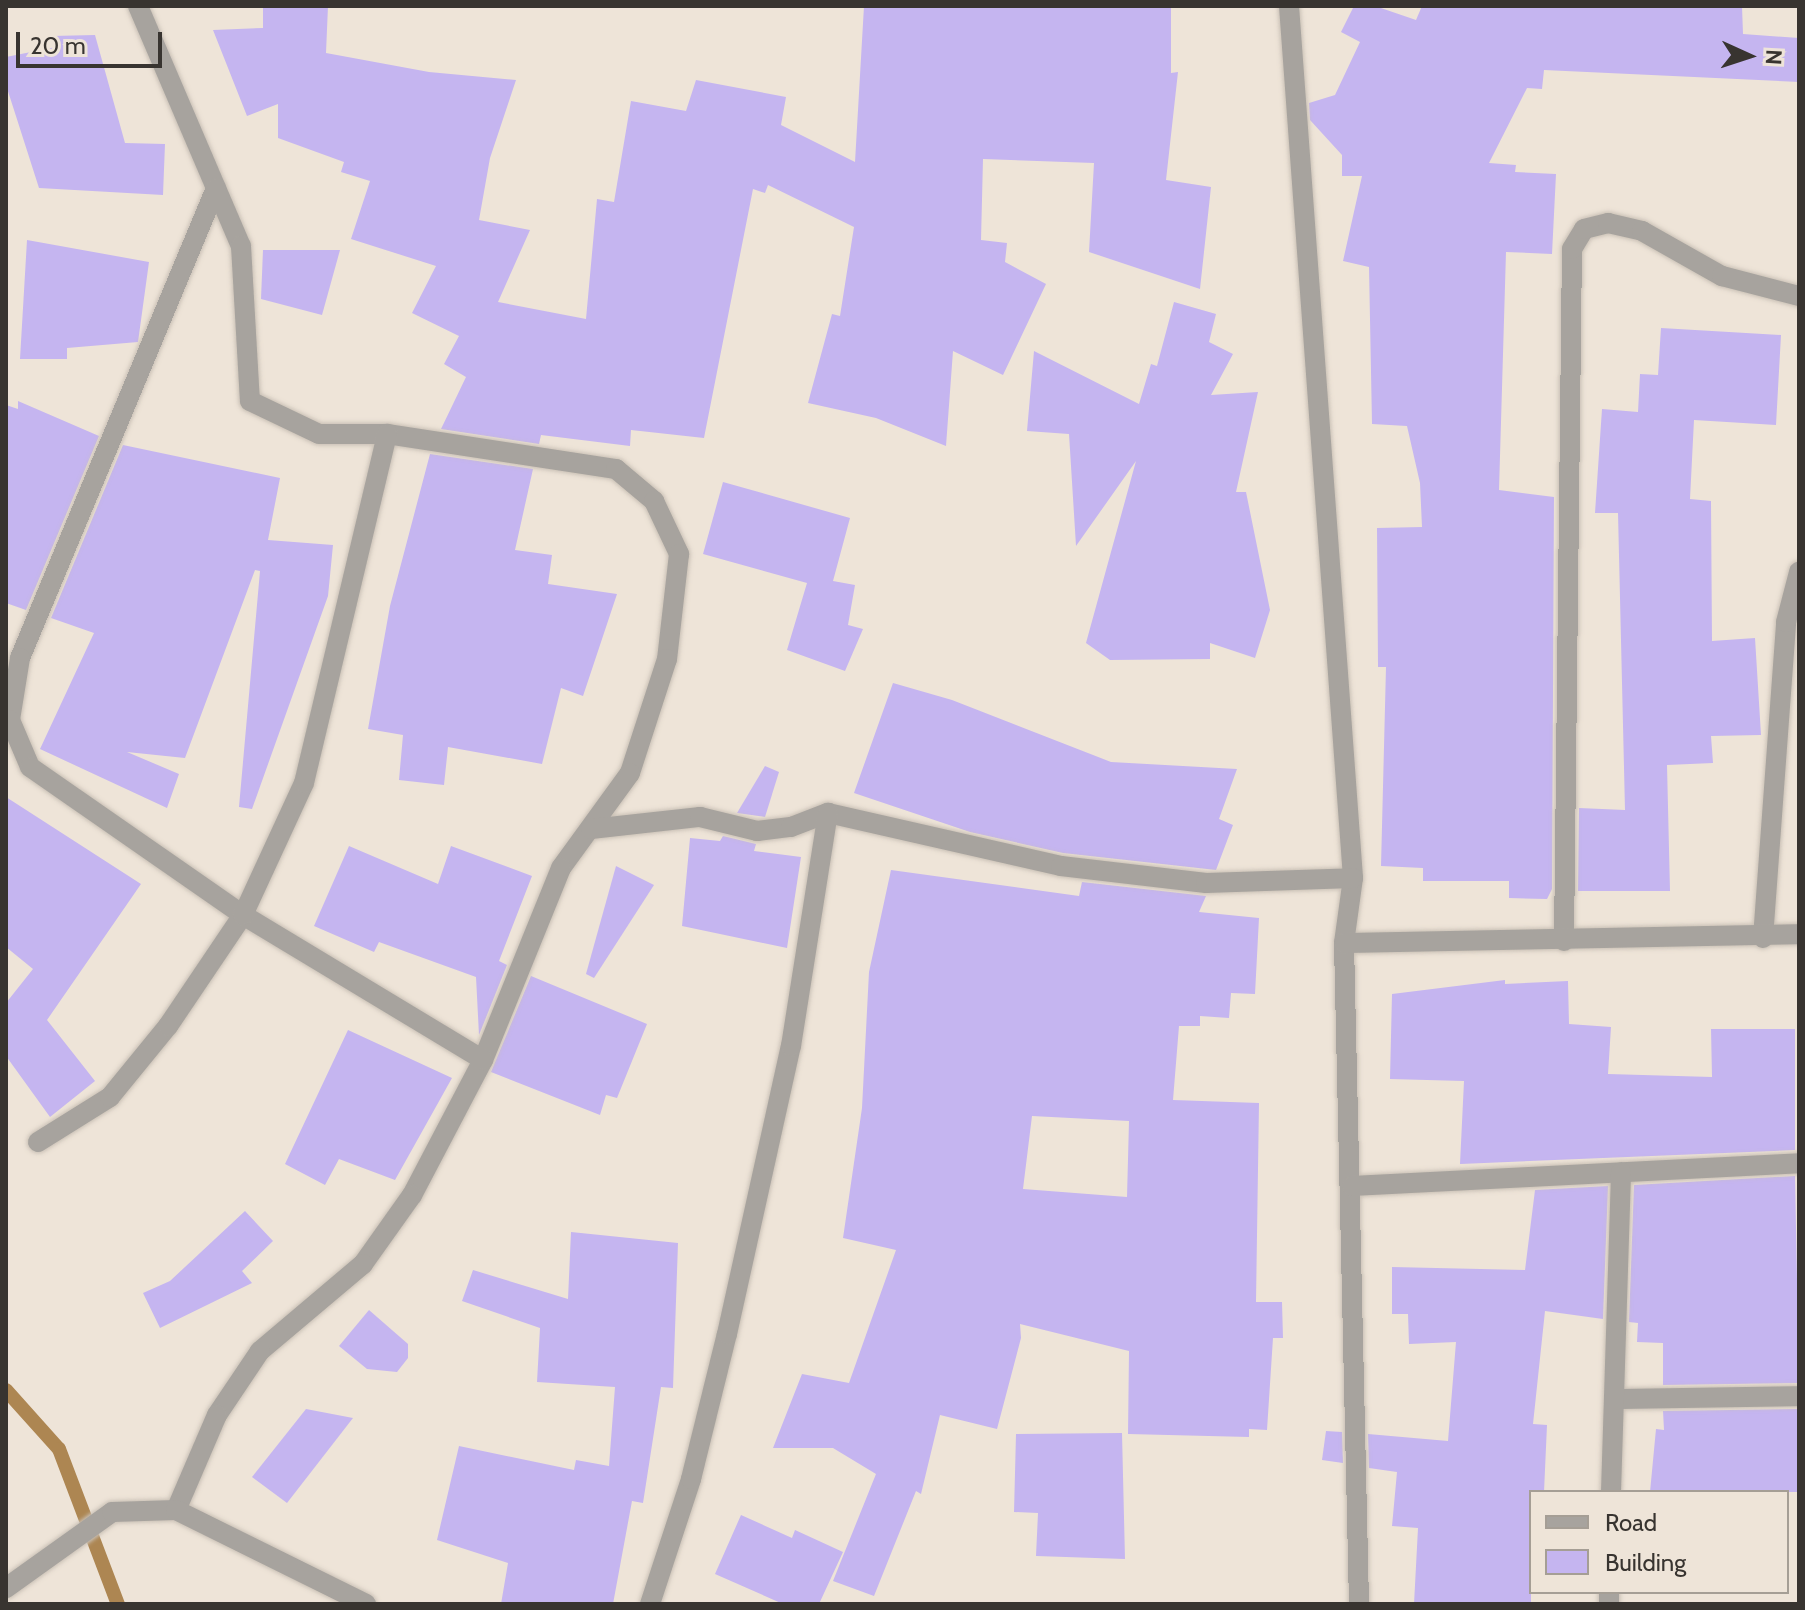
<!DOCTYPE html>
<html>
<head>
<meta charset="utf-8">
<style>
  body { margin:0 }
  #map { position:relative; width:1805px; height:1610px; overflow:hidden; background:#eee4d8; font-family:Cabin,sans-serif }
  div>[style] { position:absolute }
  .stream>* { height:14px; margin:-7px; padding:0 7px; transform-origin:7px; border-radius:7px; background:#ad8652 }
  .building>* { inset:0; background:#c5b5f0 }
  .roads { filter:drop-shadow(0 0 2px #cac1b6) drop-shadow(0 0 2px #cac1b6) }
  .minor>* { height:20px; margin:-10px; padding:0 10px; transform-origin:10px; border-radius:10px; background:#a7a39e }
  span { translate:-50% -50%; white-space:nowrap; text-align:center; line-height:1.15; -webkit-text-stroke:6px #eee4d8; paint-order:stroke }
  .frame { position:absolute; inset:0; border:8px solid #383430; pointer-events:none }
  .legend { position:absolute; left:1529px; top:1490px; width:260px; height:104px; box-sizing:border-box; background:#eee4d8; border:2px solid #a59e95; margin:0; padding:10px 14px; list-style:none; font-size:24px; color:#383430 }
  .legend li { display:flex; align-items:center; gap:16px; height:40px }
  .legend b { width:40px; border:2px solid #a59e95 }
  .north { position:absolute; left:1709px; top:16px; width:80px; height:80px; -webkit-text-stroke:6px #eee4d8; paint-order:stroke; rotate:93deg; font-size:22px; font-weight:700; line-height:32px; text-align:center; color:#383430 }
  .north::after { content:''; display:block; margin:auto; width:28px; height:36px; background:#383430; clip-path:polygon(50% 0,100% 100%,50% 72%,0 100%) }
  .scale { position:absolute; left:16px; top:32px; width:146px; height:36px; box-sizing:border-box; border:4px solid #383430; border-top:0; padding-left:10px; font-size:24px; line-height:28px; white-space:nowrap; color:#383430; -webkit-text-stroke:6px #eee4d8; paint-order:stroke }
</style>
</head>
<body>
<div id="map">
  <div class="stream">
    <i style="left:6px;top:1390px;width:79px;rotate:48.1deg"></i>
    <i style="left:59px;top:1449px;width:166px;rotate:69.2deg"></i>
  </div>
  <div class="building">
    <i style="clip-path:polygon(263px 6px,328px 6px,326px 53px,429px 72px,516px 80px,490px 158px,479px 220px,530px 230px,498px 302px,586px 319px,597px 199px,614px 202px,631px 101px,686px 111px,696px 80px,786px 97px,781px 125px,855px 162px,864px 6px,1171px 6px,1171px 73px,1178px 72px,1166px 180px,1211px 187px,1200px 289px,1089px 252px,1094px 163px,983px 159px,981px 240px,1007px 243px,1005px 262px,1046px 284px,1003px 375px,953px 351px,946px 446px,876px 418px,808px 403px,832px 314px,840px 316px,854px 227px,768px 185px,765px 193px,753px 189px,704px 438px,631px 430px,630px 446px,541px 435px,539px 444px,441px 429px,466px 377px,444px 364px,459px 336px,412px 313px,436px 266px,351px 239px,370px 181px,341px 172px,344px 162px,278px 138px,278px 104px,247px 116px,213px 30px,263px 28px)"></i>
    <i style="clip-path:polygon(1354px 6px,1375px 6px,1416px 20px,1422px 6px,1742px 6px,1743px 34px,1799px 38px,1799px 82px,1544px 70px,1542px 89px,1527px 88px,1489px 163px,1516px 165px,1515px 172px,1556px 174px,1552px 254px,1506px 252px,1499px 490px,1554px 497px,1552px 889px,1547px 899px,1509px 898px,1509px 881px,1423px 881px,1423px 868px,1381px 866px,1386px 667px,1378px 667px,1377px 528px,1422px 527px,1420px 483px,1407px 426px,1372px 424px,1369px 267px,1343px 261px,1362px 176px,1342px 176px,1342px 155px,1310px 120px,1309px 103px,1335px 95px,1360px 42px,1341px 32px)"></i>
    <i style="clip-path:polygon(95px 35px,125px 143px,165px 144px,163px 195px,39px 188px,6px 85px,6px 57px,56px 47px,52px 36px)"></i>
    <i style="clip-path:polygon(27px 240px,149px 262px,138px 342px,67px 348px,67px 359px,20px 359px)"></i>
    <i style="clip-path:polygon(263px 250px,340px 250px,322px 315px,261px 299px)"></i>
    <i style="clip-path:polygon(1174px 302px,1216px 314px,1209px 342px,1233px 354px,1211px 395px,1258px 392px,1236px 492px,1246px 492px,1270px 610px,1255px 658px,1210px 643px,1210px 659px,1110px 660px,1086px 643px,1136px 461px,1076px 546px,1069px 434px,1027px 431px,1034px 351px,1139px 404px,1151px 364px,1157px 366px)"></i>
    <i style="clip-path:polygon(1661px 328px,1781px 335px,1776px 425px,1694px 420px,1690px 499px,1711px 501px,1712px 641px,1755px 638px,1761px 735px,1711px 736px,1713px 763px,1667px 765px,1670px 891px,1578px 891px,1579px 808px,1625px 810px,1618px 513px,1595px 513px,1602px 409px,1638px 412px,1640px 374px,1658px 375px)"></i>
    <i style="clip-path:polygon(18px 401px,99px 436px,26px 610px,6px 603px,6px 405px,18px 409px)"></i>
    <i style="clip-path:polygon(123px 445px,280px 478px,268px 540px,333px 545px,328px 596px,252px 809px,239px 807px,260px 571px,255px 570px,185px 758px,127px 752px,179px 774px,167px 808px,40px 749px,94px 633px,51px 618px)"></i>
    <i style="clip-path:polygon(430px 454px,533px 469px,515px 550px,552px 555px,548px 584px,617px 594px,583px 696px,561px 688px,542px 764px,448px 747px,444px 785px,399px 780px,403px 735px,368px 729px,390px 606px)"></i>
    <i style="clip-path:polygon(723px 482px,850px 518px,833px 581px,855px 585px,848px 625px,863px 629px,845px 671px,787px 650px,807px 583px,703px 554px)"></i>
    <i style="clip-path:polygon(893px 683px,952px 700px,1111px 762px,1237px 769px,1219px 819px,1233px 825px,1216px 870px,1063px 853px,970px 832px,854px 793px)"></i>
    <i style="clip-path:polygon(765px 766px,779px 772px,765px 817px,737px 813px)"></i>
    <i style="clip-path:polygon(6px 797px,141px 884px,47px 1020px,95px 1081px,50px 1117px,6px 1056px,6px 1003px,33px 969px,6px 947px)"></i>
    <i style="clip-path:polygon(723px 836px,756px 844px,754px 851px,801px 857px,787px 948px,682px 926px,690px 838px,720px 841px)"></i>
    <i style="clip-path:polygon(349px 846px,438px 884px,451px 846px,532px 876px,499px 961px,507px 965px,479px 1035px,476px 977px,379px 942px,374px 952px,314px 926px)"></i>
    <i style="clip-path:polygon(616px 866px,654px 885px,594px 978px,586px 974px)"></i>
    <i style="clip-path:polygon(evenodd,891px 870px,1079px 896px,1082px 882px,1206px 896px,1199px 912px,1259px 918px,1255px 994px,1231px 993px,1229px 1018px,1200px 1016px,1200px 1026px,1179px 1026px,1173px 1100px,1259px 1103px,1256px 1302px,1282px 1302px,1283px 1338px,1273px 1338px,1267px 1430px,1249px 1429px,1249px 1437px,1128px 1434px,1129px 1351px,1020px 1324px,1021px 1338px,997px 1429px,940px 1415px,921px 1494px,916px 1491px,874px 1596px,833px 1581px,876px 1474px,833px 1448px,773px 1448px,802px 1374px,849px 1383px,896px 1250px,843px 1238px,862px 1108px,869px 972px,891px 870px,1032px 1116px,1129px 1121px,1127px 1197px,1023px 1189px,1032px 1116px)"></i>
    <i style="clip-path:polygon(531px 976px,647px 1024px,617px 1098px,606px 1095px,600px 1115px,491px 1072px)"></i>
    <i style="clip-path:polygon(1505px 980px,1505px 984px,1568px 981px,1569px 1024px,1611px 1027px,1608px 1074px,1712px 1077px,1711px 1029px,1795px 1029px,1795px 1150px,1460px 1164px,1464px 1081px,1390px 1079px,1392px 994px)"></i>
    <i style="clip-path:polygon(348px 1030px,452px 1078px,395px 1180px,339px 1159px,325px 1185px,285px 1164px)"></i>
    <i style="clip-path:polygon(1795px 1176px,1799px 1383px,1663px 1385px,1663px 1343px,1637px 1342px,1638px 1323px,1629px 1322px,1634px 1185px)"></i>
    <i style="clip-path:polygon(1608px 1186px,1603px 1319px,1545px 1311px,1533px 1424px,1547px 1425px,1544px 1492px,1531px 1492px,1531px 1604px,1414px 1604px,1418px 1528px,1392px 1526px,1397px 1472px,1369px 1468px,1368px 1434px,1448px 1441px,1456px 1342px,1409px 1344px,1408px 1314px,1392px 1314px,1392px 1267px,1525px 1270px,1535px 1190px)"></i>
    <i style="clip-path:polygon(245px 1211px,273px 1241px,242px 1271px,252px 1283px,160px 1328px,143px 1293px,170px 1281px)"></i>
    <i style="clip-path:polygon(571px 1232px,678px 1243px,673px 1388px,661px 1387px,643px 1503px,632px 1501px,613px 1604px,501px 1604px,508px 1563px,437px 1540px,459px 1446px,574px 1470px,576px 1460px,609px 1466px,615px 1387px,537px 1382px,540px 1328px,462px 1301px,473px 1270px,568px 1299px)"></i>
    <i style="clip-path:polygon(369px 1310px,408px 1344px,408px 1358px,397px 1372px,367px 1369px,339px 1346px)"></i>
    <i style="clip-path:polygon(306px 1409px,353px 1418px,287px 1503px,252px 1477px)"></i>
    <i style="clip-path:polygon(1799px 1409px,1799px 1492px,1650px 1492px,1656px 1429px,1664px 1430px,1663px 1411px)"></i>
    <i style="clip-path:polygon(1326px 1431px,1342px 1432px,1343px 1463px,1322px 1460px)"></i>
    <i style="clip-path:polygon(1122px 1433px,1125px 1559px,1036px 1556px,1038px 1513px,1014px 1512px,1016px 1434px)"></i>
    <i style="clip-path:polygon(741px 1515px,792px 1538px,795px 1530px,843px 1552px,819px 1604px,783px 1604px,715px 1574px)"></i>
  </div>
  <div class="roads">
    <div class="minor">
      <i style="left:138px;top:6px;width:261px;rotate:66.8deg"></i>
      <i style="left:241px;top:246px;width:155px;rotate:86.7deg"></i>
      <i style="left:250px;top:401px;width:76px;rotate:25.6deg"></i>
      <i style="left:319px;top:434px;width:68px"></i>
      <i style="left:387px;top:434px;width:232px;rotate:8.7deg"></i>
      <i style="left:616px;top:469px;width:50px;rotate:40.1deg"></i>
      <i style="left:654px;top:501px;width:59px;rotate:64.7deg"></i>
      <i style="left:679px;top:554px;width:106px;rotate:96.5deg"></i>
      <i style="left:667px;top:659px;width:120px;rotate:108deg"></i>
      <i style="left:630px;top:773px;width:117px;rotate:126deg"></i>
      <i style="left:561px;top:868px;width:207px;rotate:112.1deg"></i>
      <i style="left:483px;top:1060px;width:153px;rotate:117.7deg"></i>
      <i style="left:412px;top:1195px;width:85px;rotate:125.4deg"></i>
      <i style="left:363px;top:1264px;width:135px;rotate:139.8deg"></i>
      <i style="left:260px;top:1351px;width:77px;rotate:123.9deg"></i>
      <i style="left:217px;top:1415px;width:103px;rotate:113.3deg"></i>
      <i style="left:1289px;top:6px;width:874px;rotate:85.8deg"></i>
      <i style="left:1353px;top:878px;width:66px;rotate:97.9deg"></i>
      <i style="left:1344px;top:943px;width:661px;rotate:88.7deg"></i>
      <i style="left:216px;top:188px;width:509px;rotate:112.64deg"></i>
      <i style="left:20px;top:658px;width:63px;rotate:99.2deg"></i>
      <i style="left:10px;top:720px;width:51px;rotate:66.9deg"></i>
      <i style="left:30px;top:767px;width:259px;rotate:34.8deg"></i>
      <i style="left:243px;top:915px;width:280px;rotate:31.1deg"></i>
      <i style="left:591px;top:829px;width:110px;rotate:-6.3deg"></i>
      <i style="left:700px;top:817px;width:59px;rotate:13.8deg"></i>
      <i style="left:757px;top:831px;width:34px;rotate:-7deg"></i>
      <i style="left:791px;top:827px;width:40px;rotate:-21deg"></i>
      <i style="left:828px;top:813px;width:239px;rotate:12.8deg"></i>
      <i style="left:1061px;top:866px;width:146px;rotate:6.7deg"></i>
      <i style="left:1206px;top:883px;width:147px;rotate:-1.9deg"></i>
      <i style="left:1763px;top:938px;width:317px;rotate:-85.8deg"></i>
      <i style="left:1786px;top:622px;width:52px;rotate:-75.4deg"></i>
      <i style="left:1564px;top:941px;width:692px;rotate:-89.34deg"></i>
      <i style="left:1572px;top:249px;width:23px;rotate:-59deg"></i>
      <i style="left:1584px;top:229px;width:25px;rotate:-14deg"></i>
      <i style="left:1608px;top:223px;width:35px;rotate:13deg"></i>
      <i style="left:1642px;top:231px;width:92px;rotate:29.4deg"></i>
      <i style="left:1722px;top:276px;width:80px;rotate:14.6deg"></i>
      <i style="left:1344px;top:943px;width:455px;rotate:-1.1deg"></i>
      <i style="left:38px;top:1142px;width:85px;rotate:-32deg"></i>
      <i style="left:110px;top:1097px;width:92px;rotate:-50.8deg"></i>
      <i style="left:168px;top:1026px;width:134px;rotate:-56deg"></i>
      <i style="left:243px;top:915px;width:145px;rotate:-65.2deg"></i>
      <i style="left:304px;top:783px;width:359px;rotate:-76.6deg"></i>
      <i style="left:1352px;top:1186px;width:448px;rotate:-2.9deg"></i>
      <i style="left:1614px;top:1399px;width:185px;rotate:-0.9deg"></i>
      <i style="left:1611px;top:1492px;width:320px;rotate:-88.2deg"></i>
      <i style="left:6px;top:1588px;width:130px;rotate:-35.6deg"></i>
      <i style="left:112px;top:1512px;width:64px;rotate:-1.8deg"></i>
      <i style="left:176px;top:1510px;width:212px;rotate:26.3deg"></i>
      <i style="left:650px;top:1604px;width:132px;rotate:-71.8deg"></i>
      <i style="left:691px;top:1479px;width:149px;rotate:-76.1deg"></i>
      <i style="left:727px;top:1334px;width:295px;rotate:-77.5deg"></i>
      <i style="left:791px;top:1046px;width:236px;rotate:-81deg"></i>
      <i style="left:1609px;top:1604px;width:12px;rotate:-90deg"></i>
    </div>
  </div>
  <div class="frame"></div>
  <ul class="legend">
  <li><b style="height:10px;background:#a7a39e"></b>Road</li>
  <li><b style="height:22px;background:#c5b5f0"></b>Building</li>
  </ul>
  <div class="north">N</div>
  <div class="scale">20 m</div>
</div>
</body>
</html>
